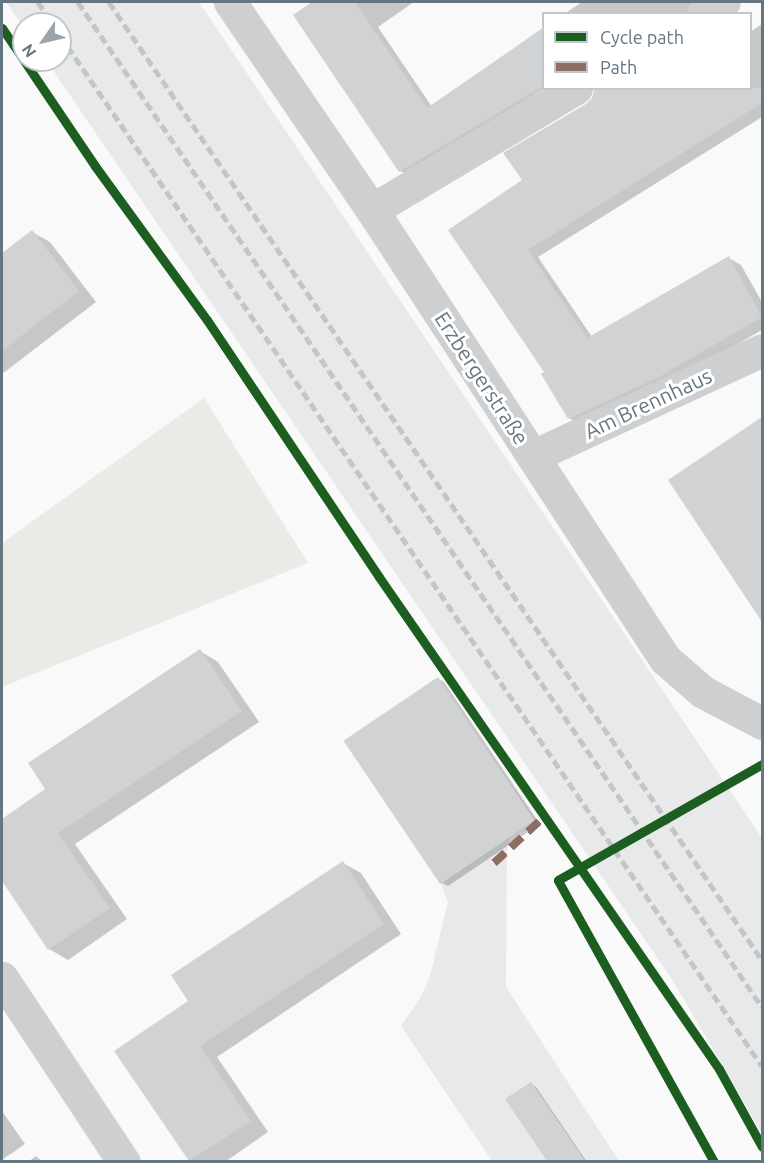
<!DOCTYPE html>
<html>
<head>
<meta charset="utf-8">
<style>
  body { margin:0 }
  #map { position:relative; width:764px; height:1163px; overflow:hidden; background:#f9f9f9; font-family:Ubuntu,sans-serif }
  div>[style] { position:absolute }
  .built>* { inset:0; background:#e8e9e9 }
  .green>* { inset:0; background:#e8ebe6 }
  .shadow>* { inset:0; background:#0003 }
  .building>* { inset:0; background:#d0d2d3; transform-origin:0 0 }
  .minor>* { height:33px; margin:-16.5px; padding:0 16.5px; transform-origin:16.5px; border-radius:16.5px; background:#cecfd0 }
  .rail>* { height:4.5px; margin-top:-2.25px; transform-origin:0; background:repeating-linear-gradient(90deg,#c3c5c6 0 9px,transparent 0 13.5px) }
  .quiet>* { height:8px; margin-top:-4px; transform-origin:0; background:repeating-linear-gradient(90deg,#8d6e63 0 15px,transparent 0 23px) }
  .cycleway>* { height:9px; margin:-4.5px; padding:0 4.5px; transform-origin:4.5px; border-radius:4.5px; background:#1b5e20 }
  span { translate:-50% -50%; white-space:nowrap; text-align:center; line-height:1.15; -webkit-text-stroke:6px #fff; paint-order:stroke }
  .street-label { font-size:21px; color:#657683 }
  .frame { position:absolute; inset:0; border:3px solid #657683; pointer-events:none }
  .legend { position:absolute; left:542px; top:12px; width:210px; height:78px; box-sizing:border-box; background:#fff; border:2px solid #c1c8cd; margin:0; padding:8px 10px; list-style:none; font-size:18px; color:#657683 }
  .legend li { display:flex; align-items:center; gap:12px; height:30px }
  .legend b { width:30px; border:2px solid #c1c8cd }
  .north { position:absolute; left:12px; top:12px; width:60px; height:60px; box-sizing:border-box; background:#fff; border:2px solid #c1c8cd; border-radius:50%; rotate:236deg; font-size:16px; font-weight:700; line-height:24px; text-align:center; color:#657683 }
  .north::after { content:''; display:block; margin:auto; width:21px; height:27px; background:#99a4ac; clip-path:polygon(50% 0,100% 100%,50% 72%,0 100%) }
</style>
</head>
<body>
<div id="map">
  <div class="built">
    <i style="clip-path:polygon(6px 2px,199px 2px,762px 838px,762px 1133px,673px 981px,46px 60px,60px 60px,60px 24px,24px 24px,24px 28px)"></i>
    <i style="clip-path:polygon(438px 677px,536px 820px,510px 838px,507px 849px,506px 987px,619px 1161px,492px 1161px,401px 1026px,421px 997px,430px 976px,448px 902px,441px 884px,344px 741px)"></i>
  </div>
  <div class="green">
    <i style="clip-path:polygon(204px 398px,308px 563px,2px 687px,2px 543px)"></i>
  </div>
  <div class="shadow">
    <i style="clip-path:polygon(315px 2px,414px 2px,378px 27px,432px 107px,544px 27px,544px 88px,412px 177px,400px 171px,295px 16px)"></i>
    <i style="clip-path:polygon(582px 2px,693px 2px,699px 11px,698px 14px,564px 14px)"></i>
    <i style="clip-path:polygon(762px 24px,762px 117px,538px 257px,592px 337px,729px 258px,741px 265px,762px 302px,762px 330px,670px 383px,581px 425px,569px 418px,546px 373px,450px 230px,750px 88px,750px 32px)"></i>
    <i style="clip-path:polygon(32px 232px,50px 242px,96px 302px,2px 374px,2px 255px)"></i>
    <i style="clip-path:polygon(758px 422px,762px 424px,762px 620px,670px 480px)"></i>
    <i style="clip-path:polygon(200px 651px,218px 662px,259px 722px,75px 844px,127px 919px,68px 960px,49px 949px,2px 879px,2px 820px,47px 790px)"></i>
    <i style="clip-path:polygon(438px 679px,444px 682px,540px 824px,448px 886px,442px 883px,346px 742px)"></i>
    <i style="clip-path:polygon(343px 863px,361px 873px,401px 934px,217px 1057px,268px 1132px,225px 1162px,191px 1162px,116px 1052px,190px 1001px)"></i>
    <i style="clip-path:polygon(531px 1084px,536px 1087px,587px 1162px,549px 1162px,507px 1100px)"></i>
    <i style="clip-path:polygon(2px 1111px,25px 1144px,2px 1160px)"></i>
    <i style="clip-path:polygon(36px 1156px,43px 1162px,28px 1162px)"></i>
  </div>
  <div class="building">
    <i style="clip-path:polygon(312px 2px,355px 2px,427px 108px,543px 28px,543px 86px,399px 172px,293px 15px)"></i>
    <i style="clip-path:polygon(595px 88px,762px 88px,762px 103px,528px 250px,587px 338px,729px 256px,762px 317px,659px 377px,568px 419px,541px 374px,544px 372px,448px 230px,522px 180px,503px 153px,586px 104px,592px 98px)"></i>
    <i style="clip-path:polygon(32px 230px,79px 291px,2px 351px,2px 253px)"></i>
    <i style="clip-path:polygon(762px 417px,762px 622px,668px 480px)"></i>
    <i style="clip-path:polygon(200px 649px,242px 711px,58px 833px,110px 908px,48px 950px,2px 881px,2px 819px,45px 789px,28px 763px)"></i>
    <i style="left:438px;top:677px;width:173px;height:114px;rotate:56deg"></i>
    <i style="clip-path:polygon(343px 861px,384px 924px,200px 1046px,251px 1121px,189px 1161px,114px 1051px,188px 1001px,171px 975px)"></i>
    <i style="clip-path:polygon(531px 1082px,585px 1161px,547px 1161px,505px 1099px)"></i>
  </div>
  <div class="minor">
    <i style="left:230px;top:2px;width:252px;rotate:55.7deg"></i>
    <i style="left:372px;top:210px;width:536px;rotate:56.87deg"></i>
    <i style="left:665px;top:659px;width:50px;rotate:41deg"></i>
    <i style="left:703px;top:692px;width:67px;rotate:27.7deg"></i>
    <i style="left:703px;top:14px;width:24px;rotate:-30deg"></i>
    <i style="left:372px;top:210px;width:238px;rotate:-30.9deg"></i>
    <i style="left:533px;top:456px;width:252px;rotate:-24.8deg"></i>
    <i style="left:2px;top:978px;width:221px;rotate:56.5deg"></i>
  </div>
  <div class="rail">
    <i style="left:38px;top:2px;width:27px;rotate:56deg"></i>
    <i style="left:78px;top:2px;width:1216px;rotate:55.76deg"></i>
    <i style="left:109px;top:2px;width:1159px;rotate:55.72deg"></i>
    <i style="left:60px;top:35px;width:1247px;rotate:55.75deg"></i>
  </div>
  <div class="quiet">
    <i style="left:494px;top:863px;width:71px;rotate:-42.7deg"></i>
  </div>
  <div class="cycleway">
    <i style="left:2px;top:28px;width:166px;rotate:56deg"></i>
    <i style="left:95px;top:166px;width:190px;rotate:54deg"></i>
    <i style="left:207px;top:320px;width:309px;rotate:56.2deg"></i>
    <i style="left:379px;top:577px;width:598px;rotate:55.35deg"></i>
    <i style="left:719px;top:1069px;width:89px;rotate:61.1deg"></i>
    <i style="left:714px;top:1162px;width:322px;rotate:-119deg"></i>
    <i style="left:558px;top:880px;width:235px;rotate:-29.6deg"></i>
  </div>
  <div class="street-label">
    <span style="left:482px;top:378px;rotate:57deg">Erzbergerstraße</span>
    <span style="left:648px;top:403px;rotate:-25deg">Am Brennhaus</span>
  </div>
  <div class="frame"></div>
  <ul class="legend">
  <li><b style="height:8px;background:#1b5e20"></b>Cycle path</li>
  <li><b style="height:8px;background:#8d6e63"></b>Path</li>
  </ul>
  <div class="north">N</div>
</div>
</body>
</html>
